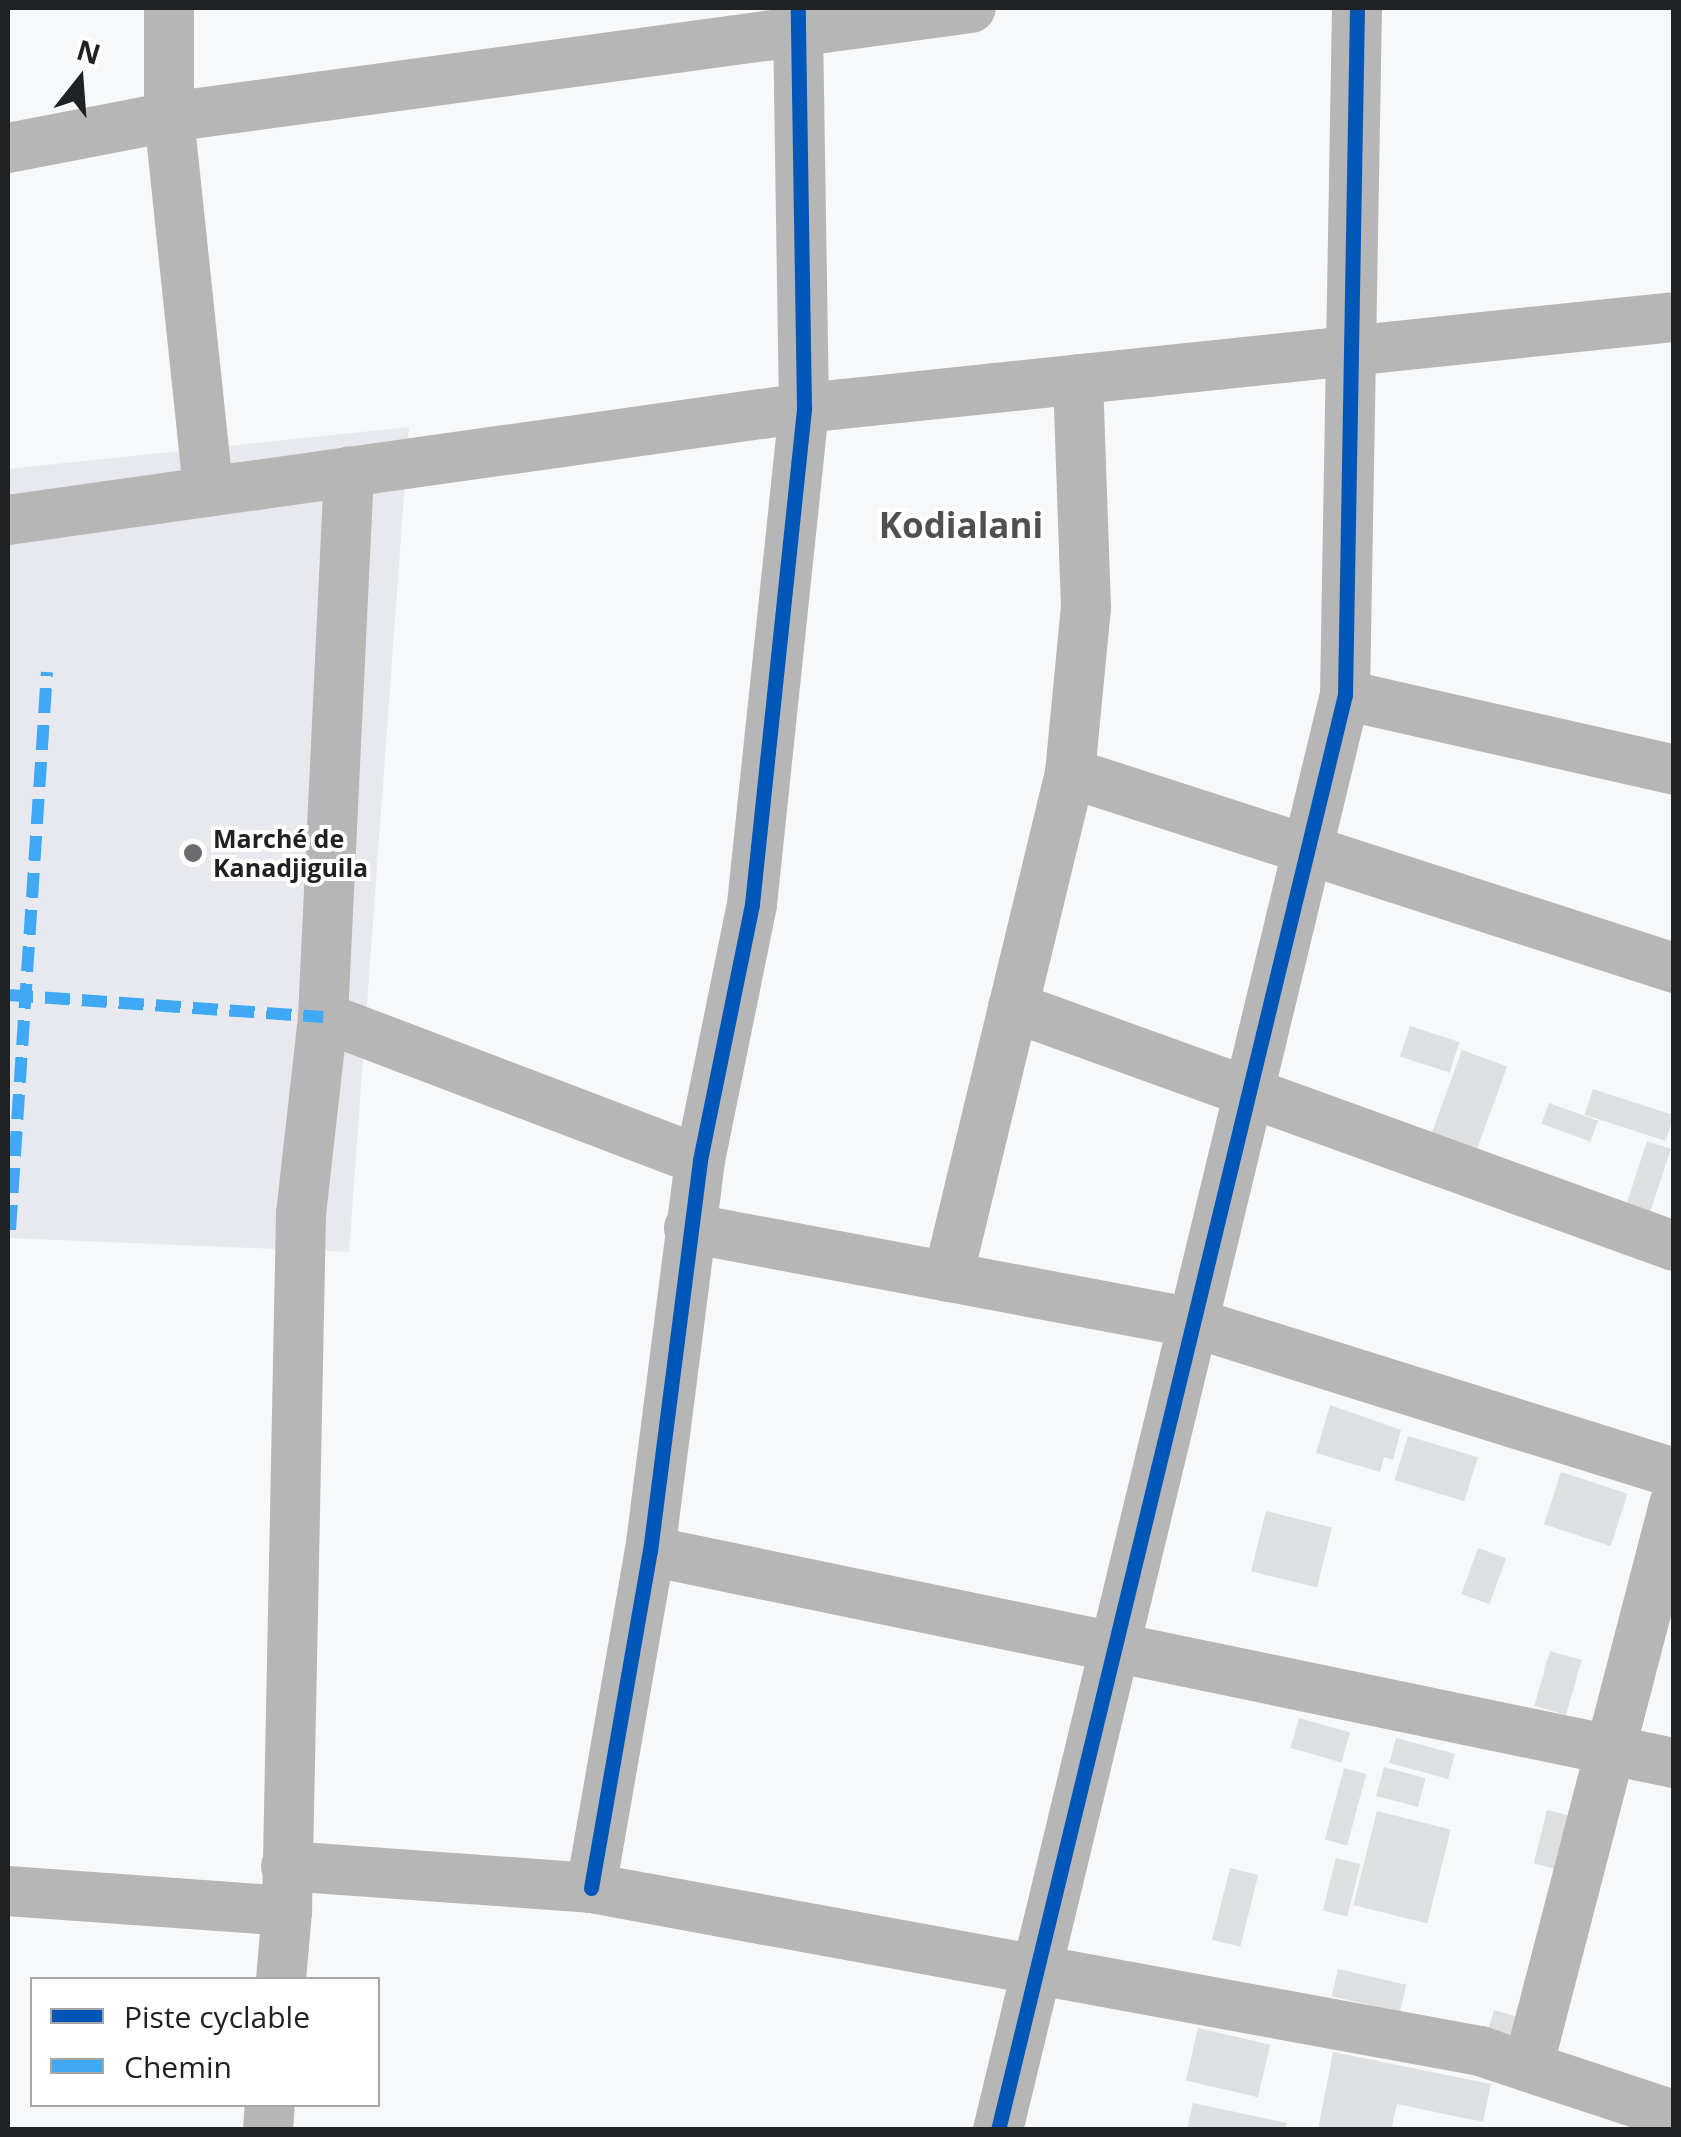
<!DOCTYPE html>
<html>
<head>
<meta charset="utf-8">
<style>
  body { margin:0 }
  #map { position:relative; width:1681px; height:2137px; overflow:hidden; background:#f7f8f9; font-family:"Open Sans",sans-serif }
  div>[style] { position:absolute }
  .built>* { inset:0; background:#e7e9ee }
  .building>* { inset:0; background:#dedfe0; transform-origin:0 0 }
  .minor>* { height:50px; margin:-25px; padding:0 25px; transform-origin:25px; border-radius:25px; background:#b6b6b7 }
  .quiet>* { height:12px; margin-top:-6px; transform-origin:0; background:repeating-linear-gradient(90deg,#3fa9f5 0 25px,transparent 0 37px) }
  .cycleway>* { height:15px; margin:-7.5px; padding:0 7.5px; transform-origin:7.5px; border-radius:7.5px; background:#0057b8 }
  .dots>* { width:28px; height:28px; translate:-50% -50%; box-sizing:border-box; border:5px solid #fff; border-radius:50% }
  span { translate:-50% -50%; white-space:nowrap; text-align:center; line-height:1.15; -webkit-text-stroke:8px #fff; paint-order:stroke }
  .poi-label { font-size:25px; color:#202122; font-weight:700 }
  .left { translate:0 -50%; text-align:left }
  .district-label { font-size:35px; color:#505053; font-weight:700 }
  .frame { position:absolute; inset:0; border:10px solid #202122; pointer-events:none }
  .legend { position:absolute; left:30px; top:1977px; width:350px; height:130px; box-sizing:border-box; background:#fff; border:2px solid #a6a6a7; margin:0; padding:12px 18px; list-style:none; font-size:30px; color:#202122 }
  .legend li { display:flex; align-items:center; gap:20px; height:50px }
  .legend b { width:50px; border:2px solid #a6a6a7 }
  .north { position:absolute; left:30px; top:30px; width:100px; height:100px; -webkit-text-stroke:8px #fff; paint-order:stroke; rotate:17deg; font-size:28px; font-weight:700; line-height:40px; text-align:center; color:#202122 }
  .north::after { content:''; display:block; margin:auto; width:35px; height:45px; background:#202122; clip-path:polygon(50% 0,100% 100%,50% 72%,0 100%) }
</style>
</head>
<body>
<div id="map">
  <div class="built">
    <i style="clip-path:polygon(409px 427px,349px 1252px,8px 1238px,8px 469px)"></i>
  </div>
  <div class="building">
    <i style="left:1410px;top:1026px;width:52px;height:32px;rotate:18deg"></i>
    <i style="left:1462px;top:1050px;width:48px;height:88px;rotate:20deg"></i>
    <i style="left:1593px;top:1089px;width:85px;height:27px;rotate:18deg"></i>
    <i style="left:1549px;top:1103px;width:52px;height:22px;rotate:20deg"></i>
    <i style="left:1647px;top:1141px;width:25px;height:68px;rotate:18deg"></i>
    <i style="clip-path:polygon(1330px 1405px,1401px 1430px,1393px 1460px,1384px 1457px,1380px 1472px,1316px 1453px)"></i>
    <i style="left:1408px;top:1436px;width:73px;height:46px;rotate:17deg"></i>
    <i style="left:1561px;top:1472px;width:70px;height:55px;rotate:18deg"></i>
    <i style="left:1266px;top:1511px;width:68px;height:62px;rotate:14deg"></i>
    <i style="left:1478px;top:1548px;width:30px;height:49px;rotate:20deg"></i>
    <i style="left:1550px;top:1651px;width:33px;height:57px;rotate:16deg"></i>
    <i style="left:1299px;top:1718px;width:53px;height:31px;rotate:16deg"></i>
    <i style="left:1396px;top:1738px;width:61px;height:26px;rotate:15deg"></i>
    <i style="left:1384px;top:1767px;width:43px;height:30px;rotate:15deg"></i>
    <i style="left:1344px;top:1768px;width:23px;height:74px;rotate:15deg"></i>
    <i style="left:1547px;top:1810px;width:29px;height:55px;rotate:14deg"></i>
    <i style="left:1377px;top:1811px;width:76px;height:97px;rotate:14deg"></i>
    <i style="left:1336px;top:1858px;width:25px;height:54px;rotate:14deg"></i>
    <i style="left:1230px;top:1868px;width:29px;height:74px;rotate:14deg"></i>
    <i style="left:1338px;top:1969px;width:70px;height:28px;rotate:13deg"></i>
    <i style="left:1494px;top:2010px;width:26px;height:19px;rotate:16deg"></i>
    <i style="left:1198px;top:2028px;width:74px;height:54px;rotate:13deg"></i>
    <i style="clip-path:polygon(1333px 2052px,1491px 2084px,1483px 2122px,1397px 2104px,1391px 2130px,1318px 2130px)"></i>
    <i style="clip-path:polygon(1193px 2103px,1287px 2123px,1285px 2130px,1187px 2130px)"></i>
  </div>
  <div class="minor">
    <i style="left:169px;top:8px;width:109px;rotate:90deg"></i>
    <i style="left:169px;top:117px;width:376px;rotate:84deg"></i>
    <i style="left:8px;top:148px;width:164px;rotate:-10.9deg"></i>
    <i style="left:169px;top:117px;width:809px;rotate:-7.74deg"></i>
    <i style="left:8px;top:520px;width:804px;rotate:-8.01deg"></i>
    <i style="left:804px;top:408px;width:875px;rotate:-5.97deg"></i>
    <i style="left:1345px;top:695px;width:337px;rotate:12.8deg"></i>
    <i style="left:1070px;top:773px;width:635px;rotate:17.89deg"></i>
    <i style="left:1013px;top:1007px;width:703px;rotate:19.88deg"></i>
    <i style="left:323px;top:1017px;width:403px;rotate:20.8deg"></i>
    <i style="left:689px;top:1228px;width:514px;rotate:10.65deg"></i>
    <i style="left:1194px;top:1323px;width:503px;rotate:17.35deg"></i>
    <i style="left:948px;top:1277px;width:519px;rotate:-76.39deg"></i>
    <i style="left:1070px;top:773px;width:166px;rotate:-84.5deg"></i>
    <i style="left:1086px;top:608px;width:229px;rotate:-92deg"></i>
    <i style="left:650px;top:1551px;width:1046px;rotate:11.7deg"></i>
    <i style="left:286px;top:1866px;width:306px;rotate:4.1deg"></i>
    <i style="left:591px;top:1888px;width:904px;rotate:10.39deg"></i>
    <i style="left:1480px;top:2051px;width:204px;rotate:18.3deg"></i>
    <i style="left:591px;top:1888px;width:342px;rotate:-80.1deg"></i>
    <i style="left:650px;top:1551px;width:394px;rotate:-82.7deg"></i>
    <i style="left:700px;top:1160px;width:261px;rotate:-78.5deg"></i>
    <i style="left:752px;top:904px;width:499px;rotate:-84deg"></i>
    <i style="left:804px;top:408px;width:400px;rotate:-90.9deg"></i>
    <i style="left:8px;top:1891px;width:280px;rotate:4.1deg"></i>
    <i style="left:287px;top:1911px;width:69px;rotate:95deg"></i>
    <i style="left:287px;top:1911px;width:697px;rotate:-88.85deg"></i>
    <i style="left:301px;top:1214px;width:198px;rotate:-83.6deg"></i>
    <i style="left:323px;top:1017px;width:546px;rotate:-87.27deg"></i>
    <i style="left:1528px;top:2067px;width:581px;rotate:-75.44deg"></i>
    <i style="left:268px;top:2130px;width:26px;rotate:-86deg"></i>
    <i style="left:998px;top:2130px;width:1476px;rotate:-76.41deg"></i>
    <i style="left:1345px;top:695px;width:687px;rotate:-89deg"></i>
  </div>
  <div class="quiet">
    <i style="left:8px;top:995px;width:316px;rotate:4deg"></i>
    <i style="left:10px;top:1230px;width:559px;rotate:-86.21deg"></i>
  </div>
  <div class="cycleway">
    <i style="left:591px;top:1888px;width:342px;rotate:-80.1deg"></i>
    <i style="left:650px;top:1551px;width:394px;rotate:-82.7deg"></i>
    <i style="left:700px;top:1160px;width:261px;rotate:-78.5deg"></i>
    <i style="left:752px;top:904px;width:499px;rotate:-84deg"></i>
    <i style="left:804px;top:408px;width:400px;rotate:-90.9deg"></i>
    <i style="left:998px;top:2130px;width:1476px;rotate:-76.41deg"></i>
    <i style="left:1345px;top:695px;width:687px;rotate:-89deg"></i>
  </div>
  <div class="dots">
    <i style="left:193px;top:853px;background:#6b6c6d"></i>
  </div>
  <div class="poi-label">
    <span class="left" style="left:213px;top:853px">Marché de<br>Kanadjiguila</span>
  </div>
  <div class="district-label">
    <span style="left:961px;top:525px">Kodialani</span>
  </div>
  <div class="frame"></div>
  <ul class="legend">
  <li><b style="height:12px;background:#0057b8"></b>Piste cyclable</li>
  <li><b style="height:12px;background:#3fa9f5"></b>Chemin</li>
  </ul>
  <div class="north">N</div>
</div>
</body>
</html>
